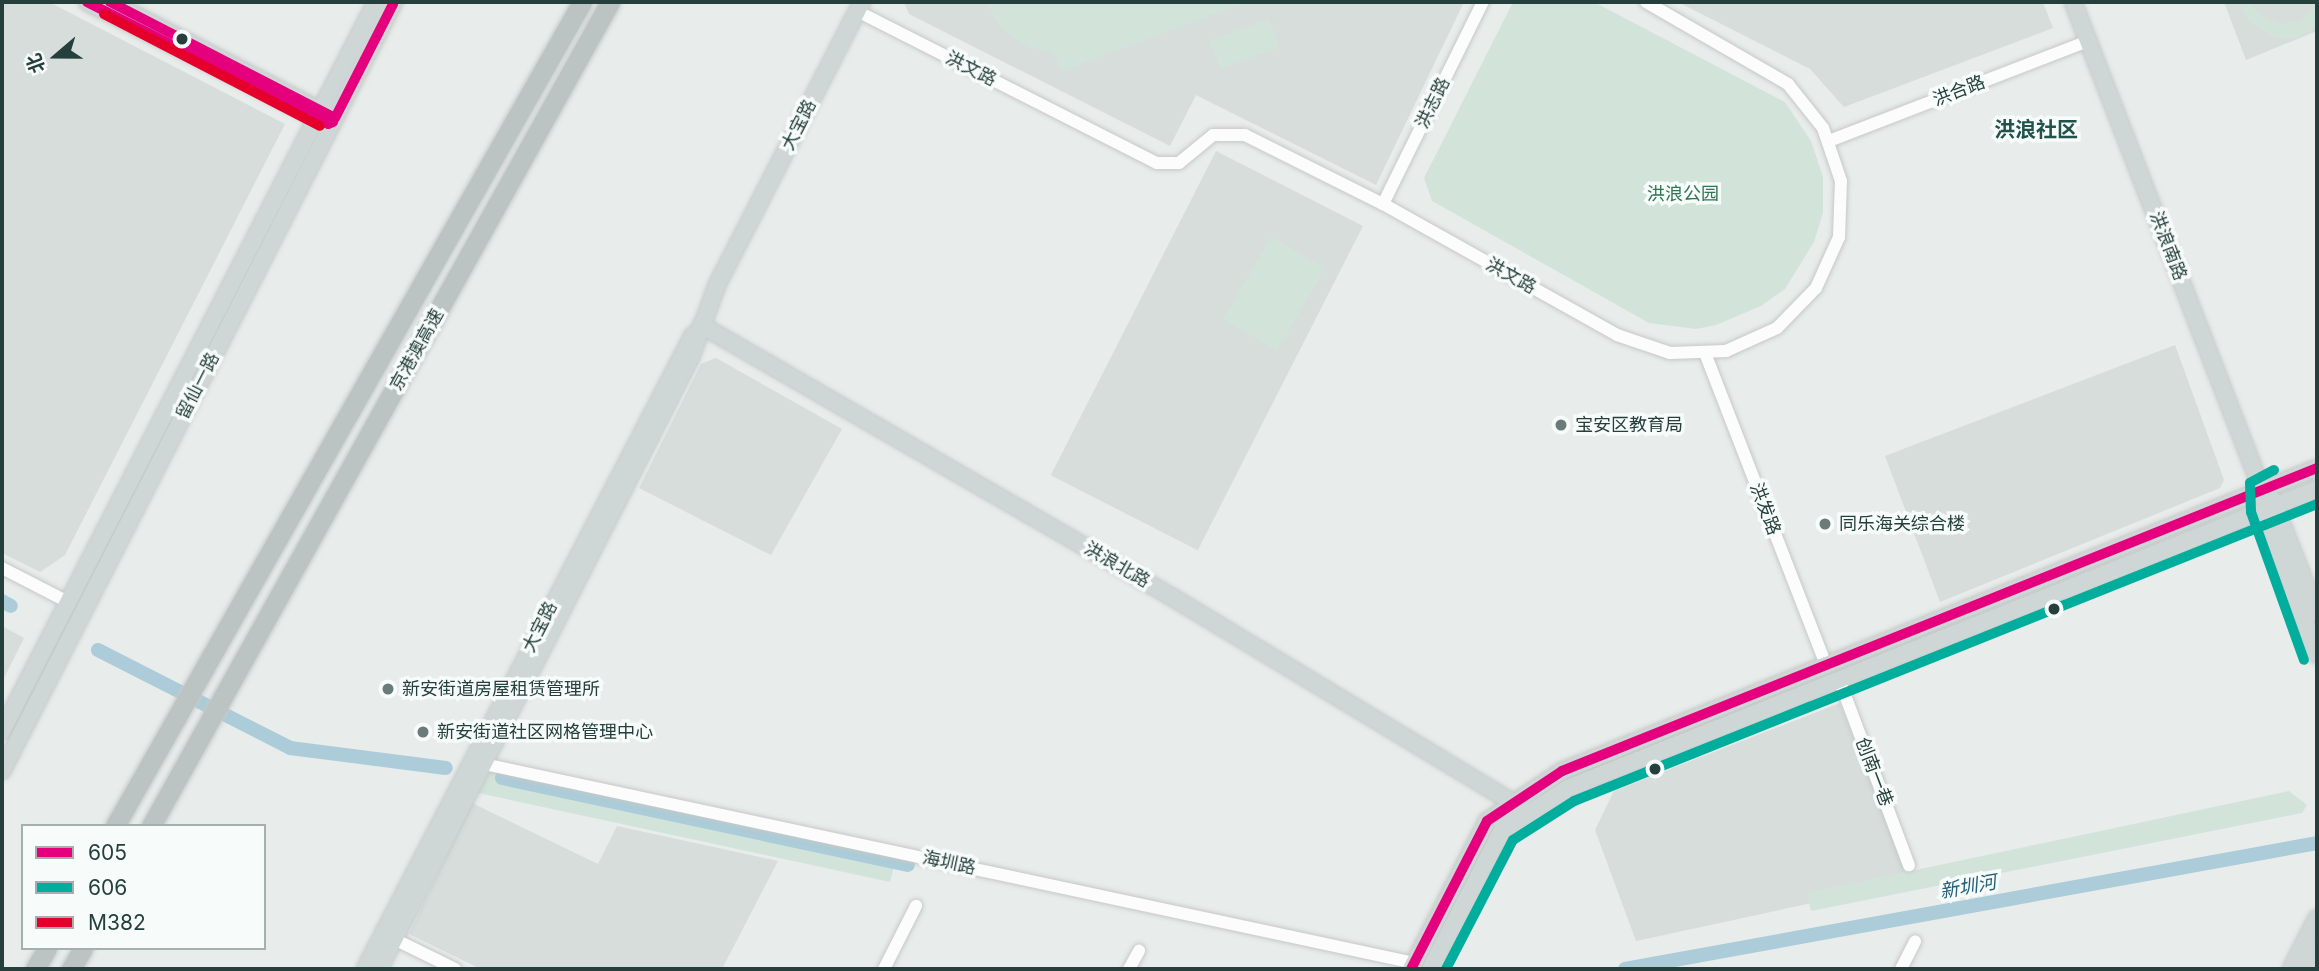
<!DOCTYPE html>
<html>
<head>
<meta charset="utf-8">
<style>
  body { margin:0 }
  #map { position:relative; width:2319px; height:971px; overflow:hidden; background:#e8eceb; font-family:Inter,"Noto Sans SC",sans-serif }
  div>[style] { position:absolute }
  .built>* { inset:0; background:#d6dddb; transform-origin:0 0 }
  .green>* { inset:0; background:#d2e4da; transform-origin:0 0 }
  .canal>* { height:14px; margin:-7px; padding:0 7px; transform-origin:7px; border-radius:7px; background:#abccd8 }
  .roads { filter:drop-shadow(0 0 2px #c5c9c8) drop-shadow(0 0 2px #c5c9c8) }
  .minor>* { height:12px; margin:-6px; padding:0 6px; transform-origin:6px; border-radius:6px; background:#fcfcfc }
  .major>* { height:16px; margin:-8px; padding:0 8px; transform-origin:8px; border-radius:8px; background:#cfd7d6 }
  .highway>* { height:19px; margin:-9.5px; padding:0 9.5px; transform-origin:9.5px; border-radius:9.5px; background:#bcc4c3 }
  .bus-1>* { height:10px; margin:-5px; padding:0 5px; transform-origin:5px; border-radius:5px; background:#e5007d }
  .bus-2>* { height:10px; margin:-5px; padding:0 5px; transform-origin:5px; border-radius:5px; background:#01ad9c }
  .bus-3>* { height:10px; margin:-5px; padding:0 5px; transform-origin:5px; border-radius:5px; background:#e4002b }
  .dots>* { width:19px; height:19px; translate:-50% -50%; box-sizing:border-box; border:4px solid #f7fbf9; border-radius:50% }
  span { translate:-50% -50%; white-space:nowrap; text-align:center; line-height:1.15; -webkit-text-stroke:7px #f7fbf9; paint-order:stroke }
  .street-label { font-size:18px; color:#25403c }
  .park-label { font-size:18px; color:#317653 }
  .poi-label { font-size:18px; color:#25403c }
  .left { translate:0 -50%; text-align:left }
  .water-label { font-size:19px; color:#21617b; font-style:italic }
  .quarter-label { font-size:21px; color:#21524c; font-weight:700 }
  .frame { position:absolute; inset:0; border:4px solid #25403c; pointer-events:none }
  .legend { position:absolute; left:21px; top:824px; width:245px; height:126px; box-sizing:border-box; background:#f7fbf9; border:2px solid #a3b0ad; margin:0; padding:9px 12px; list-style:none; font-size:21px; color:#25403c }
  .legend li { display:flex; align-items:center; gap:14px; height:35px }
  .legend b { width:35px; border:2px solid #a3b0ad }
  .north { position:absolute; left:21px; top:21px; width:70px; height:70px; -webkit-text-stroke:5px #f7fbf9; paint-order:stroke; rotate:250deg; font-size:19px; font-weight:700; line-height:28px; text-align:center; color:#25403c }
  .north::after { content:''; display:block; margin:auto; width:24px; height:32px; background:#25403c; clip-path:polygon(50% 0,100% 100%,50% 72%,0 100%) }
</style>
</head>
<body>
<div id="map">
  <div class="built">
    <i style="clip-path:polygon(2px 2px,49px 2px,285px 124px,65px 555px,40px 572px,2px 553px)"></i>
    <i style="clip-path:polygon(904px 2px,1464px 2px,1376px 185px,1196px 95px,1170px 146px,909px 14px)"></i>
    <i style="clip-path:polygon(1678px 2px,2043px 2px,2053px 28px,1844px 107px,1810px 69px)"></i>
    <i style="clip-path:polygon(2224px 2px,2317px 2px,2317px 31px,2246px 60px)"></i>
    <i style="left:1216px;top:151px;width:165px;height:364px;rotate:27deg"></i>
    <i style="clip-path:polygon(2175px 345px,2224px 480px,2220px 488px,1940px 602px,1885px 456px)"></i>
    <i style="clip-path:polygon(716px 358px,842px 429px,771px 555px,639px 488px,701px 364px)"></i>
    <i style="clip-path:polygon(2px 626px,24px 638px,2px 682px)"></i>
    <i style="clip-path:polygon(1840px 703px,1909px 882px,1636px 941px,1595px 830px,1614px 791px)"></i>
    <i style="clip-path:polygon(472px 803px,598px 864px,617px 826px,778px 861px,722px 969px,481px 969px,409px 934px)"></i>
  </div>
  <div class="green">
    <i style="clip-path:polygon(986px 2px,1246px 2px,1061px 71px,1054px 53px,1028px 47px,1000px 27px)"></i>
    <i style="clip-path:polygon(1513px 2px,1594px 2px,1785px 102px,1811px 141px,1823px 177px,1823px 213px,1814px 242px,1785px 289px,1761px 306px,1716px 325px,1696px 329px,1649px 323px,1432px 201px,1424px 178px)"></i>
    <i style="clip-path:polygon(2239px 2px,2256px 2px,2251px 4px,2263px 17px,2281px 25px,2301px 21px,2317px 4px,2317px 27px,2293px 39px,2276px 38px,2250px 22px)"></i>
    <i style="left:1269px;top:19px;width:30px;height:63px;rotate:70deg"></i>
    <i style="left:1271px;top:237px;width:62px;height:95px;rotate:30deg"></i>
    <i style="clip-path:polygon(484px 764px,899px 848px,890px 882px,469px 791px)"></i>
    <i style="clip-path:polygon(2289px 791px,2307px 805px,2302px 813px,1811px 911px,1807px 893px)"></i>
  </div>
  <div class="canal">
    <i style="left:2px;top:601px;width:10px;rotate:29deg"></i>
    <i style="left:98px;top:650px;width:216px;rotate:27deg"></i>
    <i style="left:290px;top:748px;width:157px;rotate:7.3deg"></i>
    <i style="left:502px;top:778px;width:415px;rotate:12.1deg"></i>
    <i style="left:1625px;top:969px;width:703px;rotate:-10.32deg"></i>
  </div>
  <div class="roads">
    <div class="minor">
      <i style="left:857px;top:11px;width:336px;rotate:26.9deg"></i>
      <i style="left:1157px;top:163px;width:22px"></i>
      <i style="left:1179px;top:163px;width:44px;rotate:-39.5deg"></i>
      <i style="left:1213px;top:135px;width:32px"></i>
      <i style="left:1245px;top:135px;width:154px;rotate:26.6deg"></i>
      <i style="left:1383px;top:204px;width:268px;rotate:29.2deg"></i>
      <i style="left:1617px;top:335px;width:56px;rotate:18.8deg"></i>
      <i style="left:1670px;top:353px;width:56px;rotate:-2deg"></i>
      <i style="left:1726px;top:351px;width:56px;rotate:-24.3deg"></i>
      <i style="left:1777px;top:328px;width:56px;rotate:-45.7deg"></i>
      <i style="left:1816px;top:288px;width:56px;rotate:-65.7deg"></i>
      <i style="left:1839px;top:237px;width:56px;rotate:-88deg"></i>
      <i style="left:1841px;top:181px;width:56px;rotate:-108.8deg"></i>
      <i style="left:1823px;top:128px;width:56px;rotate:-128.5deg"></i>
      <i style="left:1788px;top:84px;width:164px;rotate:-150deg"></i>
      <i style="left:1829px;top:141px;width:278px;rotate:-21.1deg"></i>
      <i style="left:1383px;top:204px;width:225px;rotate:-63.7deg"></i>
      <i style="left:1705px;top:353px;width:335px;rotate:68.8deg"></i>
      <i style="left:2px;top:568px;width:74px;rotate:27.3deg"></i>
      <i style="left:1839px;top:679px;width:199px;rotate:69.4deg"></i>
      <i style="left:484px;top:764px;width:952px;rotate:12.07deg"></i>
      <i style="left:386px;top:935px;width:77px;rotate:26.2deg"></i>
      <i style="left:884px;top:969px;width:71px;rotate:-63.1deg"></i>
      <i style="left:1129px;top:969px;width:21px;rotate:-61deg"></i>
      <i style="left:1901px;top:969px;width:31px;rotate:-63deg"></i>
    </div>
    <div class="major">
      <i style="left:87px;top:2px;width:270px;rotate:26.8deg"></i>
      <i style="left:328px;top:124px;width:5px;rotate:-22deg"></i>
      <i style="left:333px;top:122px;width:5px;rotate:-90deg"></i>
      <i style="left:333px;top:117px;width:251px;rotate:-152.7deg"></i>
      <i style="left:2073px;top:2px;width:523px;rotate:68.83deg"></i>
      <i style="left:2262px;top:490px;width:20px;rotate:81deg"></i>
      <i style="left:2265px;top:510px;width:154px;rotate:70.3deg"></i>
      <i style="left:701px;top:325px;width:544px;rotate:30.01deg"></i>
      <i style="left:1172px;top:597px;width:409px;rotate:31.1deg"></i>
      <i style="left:2272px;top:499px;width:123px;rotate:68.5deg"></i>
      <i style="left:2px;top:731px;width:819px;rotate:-62.84deg"></i>
      <i style="left:2px;top:771px;width:863px;rotate:-62.99deg"></i>
      <i style="left:365px;top:969px;width:714px;rotate:-62.65deg"></i>
      <i style="left:379px;top:969px;width:687px;rotate:-62.99deg"></i>
      <i style="left:691px;top:357px;width:77px;rotate:-70.1deg"></i>
      <i style="left:717px;top:285px;width:318px;rotate:-62.9deg"></i>
      <i style="left:1411px;top:969px;width:166px;rotate:-62.8deg"></i>
      <i style="left:1487px;top:821px;width:90px;rotate:-33.7deg"></i>
      <i style="left:1562px;top:771px;width:814px;rotate:-21.87deg"></i>
      <i style="left:1430px;top:969px;width:157px;rotate:-62.6deg"></i>
      <i style="left:1502px;top:830px;width:78px;rotate:-32.5deg"></i>
      <i style="left:1568px;top:788px;width:806px;rotate:-21.76deg"></i>
      <i style="left:2291px;top:969px;width:57px;rotate:-63deg"></i>
      <i style="left:2307px;top:969px;width:22px;rotate:-63deg"></i>
    </div>
    <div class="highway">
      <i style="left:115px;top:826px;width:947px;rotate:-60.46deg"></i>
      <i style="left:151px;top:826px;width:943px;rotate:-60.88deg"></i>
      <i style="left:35px;top:969px;width:24px;rotate:-60deg"></i>
      <i style="left:71px;top:969px;width:24px;rotate:-60deg"></i>
    </div>
  </div>
  <div class="bus-1">
    <i style="left:87px;top:2px;width:270px;rotate:26.8deg"></i>
    <i style="left:328px;top:124px;width:5px;rotate:-22deg"></i>
    <i style="left:333px;top:122px;width:5px;rotate:-90deg"></i>
    <i style="left:333px;top:117px;width:251px;rotate:-152.7deg"></i>
    <i style="left:335px;top:118px;width:128px;rotate:-63deg"></i>
    <i style="left:1411px;top:969px;width:166px;rotate:-62.8deg"></i>
    <i style="left:1487px;top:821px;width:90px;rotate:-33.7deg"></i>
    <i style="left:1562px;top:771px;width:814px;rotate:-21.87deg"></i>
  </div>
  <div class="bus-2">
    <i style="left:2274px;top:470px;width:27px;rotate:152deg"></i>
    <i style="left:2250px;top:483px;width:29px;rotate:88deg"></i>
    <i style="left:2251px;top:512px;width:157px;rotate:70.3deg"></i>
    <i style="left:1446px;top:969px;width:145px;rotate:-62.6deg"></i>
    <i style="left:1513px;top:840px;width:72px;rotate:-32.6deg"></i>
    <i style="left:1574px;top:801px;width:800px;rotate:-21.79deg"></i>
  </div>
  <div class="bus-3">
    <i style="left:104px;top:14px;width:243px;rotate:27.4deg"></i>
  </div>
  <div class="dots">
    <i style="left:182px;top:39px;background:#25403c"></i>
    <i style="left:1561px;top:425px;background:#697c79"></i>
    <i style="left:1825px;top:524px;background:#697c79"></i>
    <i style="left:2054px;top:609px;background:#25403c"></i>
    <i style="left:388px;top:689px;background:#697c79"></i>
    <i style="left:423px;top:732px;background:#697c79"></i>
    <i style="left:1655px;top:769px;background:#25403c"></i>
  </div>
  <div class="street-label">
    <span style="left:971px;top:69px;rotate:27deg">洪文路</span>
    <span style="left:1959px;top:91px;rotate:-21deg">洪合路</span>
    <span style="left:1433px;top:103px;rotate:-64deg">洪志路</span>
    <span style="left:799px;top:125px;rotate:-63deg">大宝路</span>
    <span style="left:2168px;top:246px;rotate:69deg">洪浪南路</span>
    <span style="left:1511px;top:276px;rotate:29deg">洪文路</span>
    <span style="left:417px;top:350px;rotate:-61deg">京港澳高速</span>
    <span style="left:198px;top:386px;rotate:-63deg">留仙一路</span>
    <span style="left:1765px;top:509px;rotate:69deg">洪发路</span>
    <span style="left:1117px;top:565px;rotate:30deg">洪浪北路</span>
    <span style="left:540px;top:627px;rotate:-63deg">大宝路</span>
    <span style="left:1874px;top:772px;rotate:69deg">创南一巷</span>
    <span style="left:949px;top:863px;rotate:12deg">海圳路</span>
  </div>
  <div class="park-label">
    <span style="left:1683px;top:194px">洪浪公园</span>
  </div>
  <div class="poi-label">
    <span class="left" style="left:1575px;top:425px">宝安区教育局</span>
    <span class="left" style="left:1839px;top:524px">同乐海关综合楼</span>
    <span class="left" style="left:402px;top:689px">新安街道房屋租赁管理所</span>
    <span class="left" style="left:437px;top:732px">新安街道社区网格管理中心</span>
  </div>
  <div class="water-label">
    <span style="left:1968px;top:887px;rotate:-10deg">新圳河</span>
  </div>
  <div class="quarter-label">
    <span style="left:2036px;top:130px">洪浪社区</span>
  </div>
  <div class="frame"></div>
  <ul class="legend">
  <li><b style="height:9px;background:#e5007d"></b>605</li>
  <li><b style="height:9px;background:#01ad9c"></b>606</li>
  <li><b style="height:9px;background:#e4002b"></b>M382</li>
  </ul>
  <div class="north">北</div>
</div>
</body>
</html>
